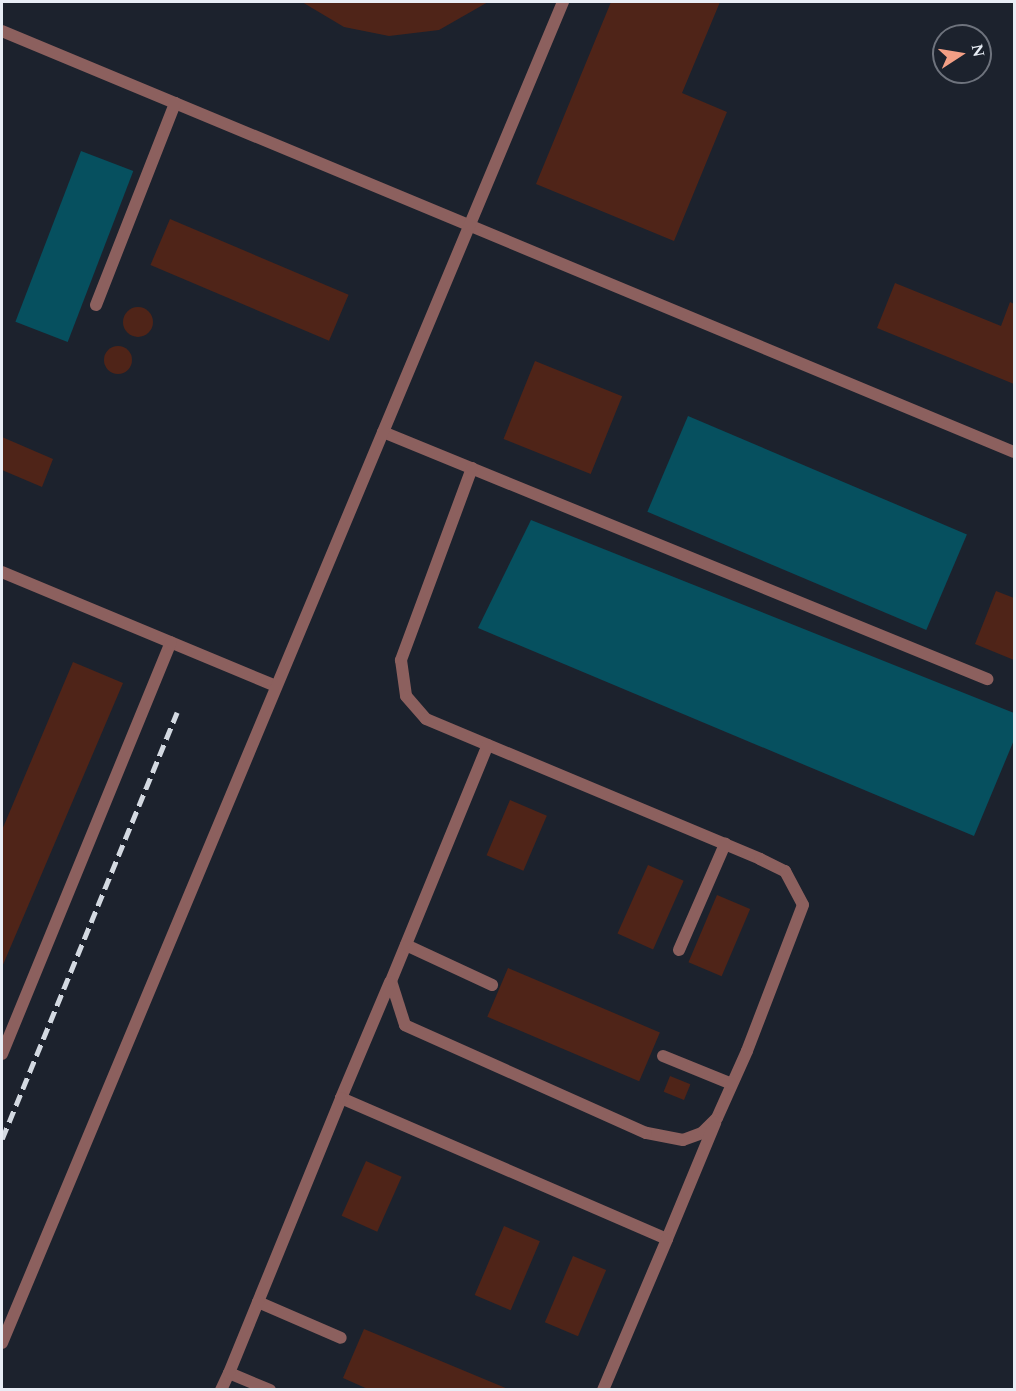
<!DOCTYPE html>
<html>
<head>
<meta charset="utf-8">
<style>
  body { margin:0 }
  #map { position:relative; width:1016px; height:1391px; overflow:hidden; background:#1c222d; font-family:Spectral,serif }
  div>[style] { position:absolute }
  .water>* { inset:0; background:#06505f; transform-origin:0 0 }
  .building>* { inset:0; background:#4f2418; transform-origin:0 0 }
  .round { border-radius:50% }
  .lane>* { height:12px; margin:-6px; padding:0 6px; transform-origin:6px; border-radius:6px; background:#8c605e }
  .rail>* { height:4.5px; margin-top:-2.25px; transform-origin:0; background:repeating-linear-gradient(90deg,#d3d9e1 0 12px,transparent 0 18px) }
  span { translate:-50% -50%; white-space:nowrap; text-align:center; line-height:1.15; -webkit-text-stroke:6px #1c222d; paint-order:stroke }
  .frame { position:absolute; inset:0; border:3px solid #e8edf5; pointer-events:none }
  .north { position:absolute; left:932px; top:24px; width:60px; height:60px; box-sizing:border-box; background:#1c222d; border:2px solid #6e737d; border-radius:50%; rotate:78deg; font-size:16px; font-weight:700; line-height:24px; text-align:center; color:#e8edf5 }
  .north::after { content:''; display:block; margin:auto; width:21px; height:27px; background:#f39f85; clip-path:polygon(50% 0,100% 100%,50% 72%,0 100%) }
</style>
</head>
<body>
<div id="map">
  <div class="water">
    <i style="left:81px;top:151px;width:56px;height:183px;rotate:21deg"></i>
    <i style="left:688px;top:416px;width:303px;height:104px;rotate:23deg"></i>
    <i style="clip-path:polygon(531px 520px,1014px 713px,1014px 740px,974px 836px,478px 628px)"></i>
  </div>
  <div class="building">
    <i style="clip-path:polygon(302px 2px,488px 2px,439px 30px,389px 36px,344px 27px)"></i>
    <i style="clip-path:polygon(611px 2px,720px 2px,682px 93px,727px 112px,674px 241px,536px 184px)"></i>
    <i style="left:170px;top:219px;width:194px;height:50px;rotate:23deg"></i>
    <i style="clip-path:polygon(895px 283px,1001px 326px,1010px 302px,1014px 304px,1014px 384px,877px 328px)"></i>
    <i class="round" style="left:123px;top:307px;width:30px;height:30px"></i>
    <i class="round" style="left:104px;top:346px;width:28px;height:28px"></i>
    <i style="left:535px;top:361px;width:94px;height:84px;rotate:22deg"></i>
    <i style="clip-path:polygon(2px 437px,53px 459px,42px 487px,2px 470px)"></i>
    <i style="clip-path:polygon(996px 591px,1014px 598px,1014px 660px,975px 644px)"></i>
    <i style="clip-path:polygon(73px 662px,123px 683px,2px 967px,2px 830px)"></i>
    <i style="left:510px;top:800px;width:40px;height:60px;rotate:23deg"></i>
    <i style="left:648px;top:865px;width:39px;height:75px;rotate:24deg"></i>
    <i style="left:717px;top:895px;width:36px;height:73px;rotate:23deg"></i>
    <i style="left:508px;top:968px;width:165px;height:53px;rotate:23deg"></i>
    <i style="left:670px;top:1076px;width:22px;height:17px;rotate:22deg"></i>
    <i style="left:366px;top:1161px;width:39px;height:60px;rotate:24deg"></i>
    <i style="left:504px;top:1226px;width:39px;height:75px;rotate:23deg"></i>
    <i style="left:573px;top:1256px;width:36px;height:72px;rotate:23deg"></i>
    <i style="clip-path:polygon(364px 1329px,508px 1389px,508px 1390px,370px 1390px,343px 1378px)"></i>
  </div>
  <div class="lane">
    <i style="left:2px;top:31px;width:1096px;rotate:22.59deg"></i>
    <i style="left:96px;top:305px;width:217px;rotate:-68.6deg"></i>
    <i style="left:383px;top:432px;width:653px;rotate:22.24deg"></i>
    <i style="left:472px;top:468px;width:205px;rotate:110.3deg"></i>
    <i style="left:401px;top:660px;width:36px;rotate:82deg"></i>
    <i style="left:406px;top:696px;width:30px;rotate:49deg"></i>
    <i style="left:426px;top:719px;width:362px;rotate:22.7deg"></i>
    <i style="left:760px;top:859px;width:28px;rotate:26deg"></i>
    <i style="left:785px;top:871px;width:38px;rotate:62deg"></i>
    <i style="left:803px;top:905px;width:156px;rotate:111deg"></i>
    <i style="left:747px;top:1051px;width:73px;rotate:114.1deg"></i>
    <i style="left:717px;top:1118px;width:21px;rotate:135deg"></i>
    <i style="left:702px;top:1133px;width:20px;rotate:160deg"></i>
    <i style="left:683px;top:1140px;width:38px;rotate:-169deg"></i>
    <i style="left:646px;top:1133px;width:264px;rotate:-155.9deg"></i>
    <i style="left:405px;top:1025px;width:46px;rotate:-107.7deg"></i>
    <i style="left:391px;top:981px;width:255px;rotate:-67.7deg"></i>
    <i style="left:2px;top:572px;width:297px;rotate:22.6deg"></i>
    <i style="left:406px;top:945px;width:95px;rotate:24.9deg"></i>
    <i style="left:679px;top:950px;width:116px;rotate:-66.5deg"></i>
    <i style="left:390px;top:982px;width:126px;rotate:112.9deg"></i>
    <i style="left:341px;top:1098px;width:355px;rotate:23.4deg"></i>
    <i style="left:667px;top:1239px;width:126px;rotate:-67.5deg"></i>
    <i style="left:2px;top:1054px;width:445px;rotate:-67.7deg"></i>
    <i style="left:663px;top:1056px;width:74px;rotate:22.1deg"></i>
    <i style="left:258px;top:1302px;width:90px;rotate:23.4deg"></i>
    <i style="left:2px;top:1343px;width:1454px;rotate:-67.3deg"></i>
    <i style="left:221px;top:1390px;width:19px;rotate:-65deg"></i>
    <i style="left:270px;top:1390px;width:44px;rotate:-157.5deg"></i>
    <i style="left:229px;top:1373px;width:297px;rotate:-67.8deg"></i>
    <i style="left:603px;top:1390px;width:164px;rotate:-67deg"></i>
  </div>
  <div class="rail">
    <i style="left:2px;top:1139px;width:461px;rotate:-67.7deg"></i>
  </div>
  <div class="frame"></div>
  <div class="north">N</div>
</div>
</body>
</html>
